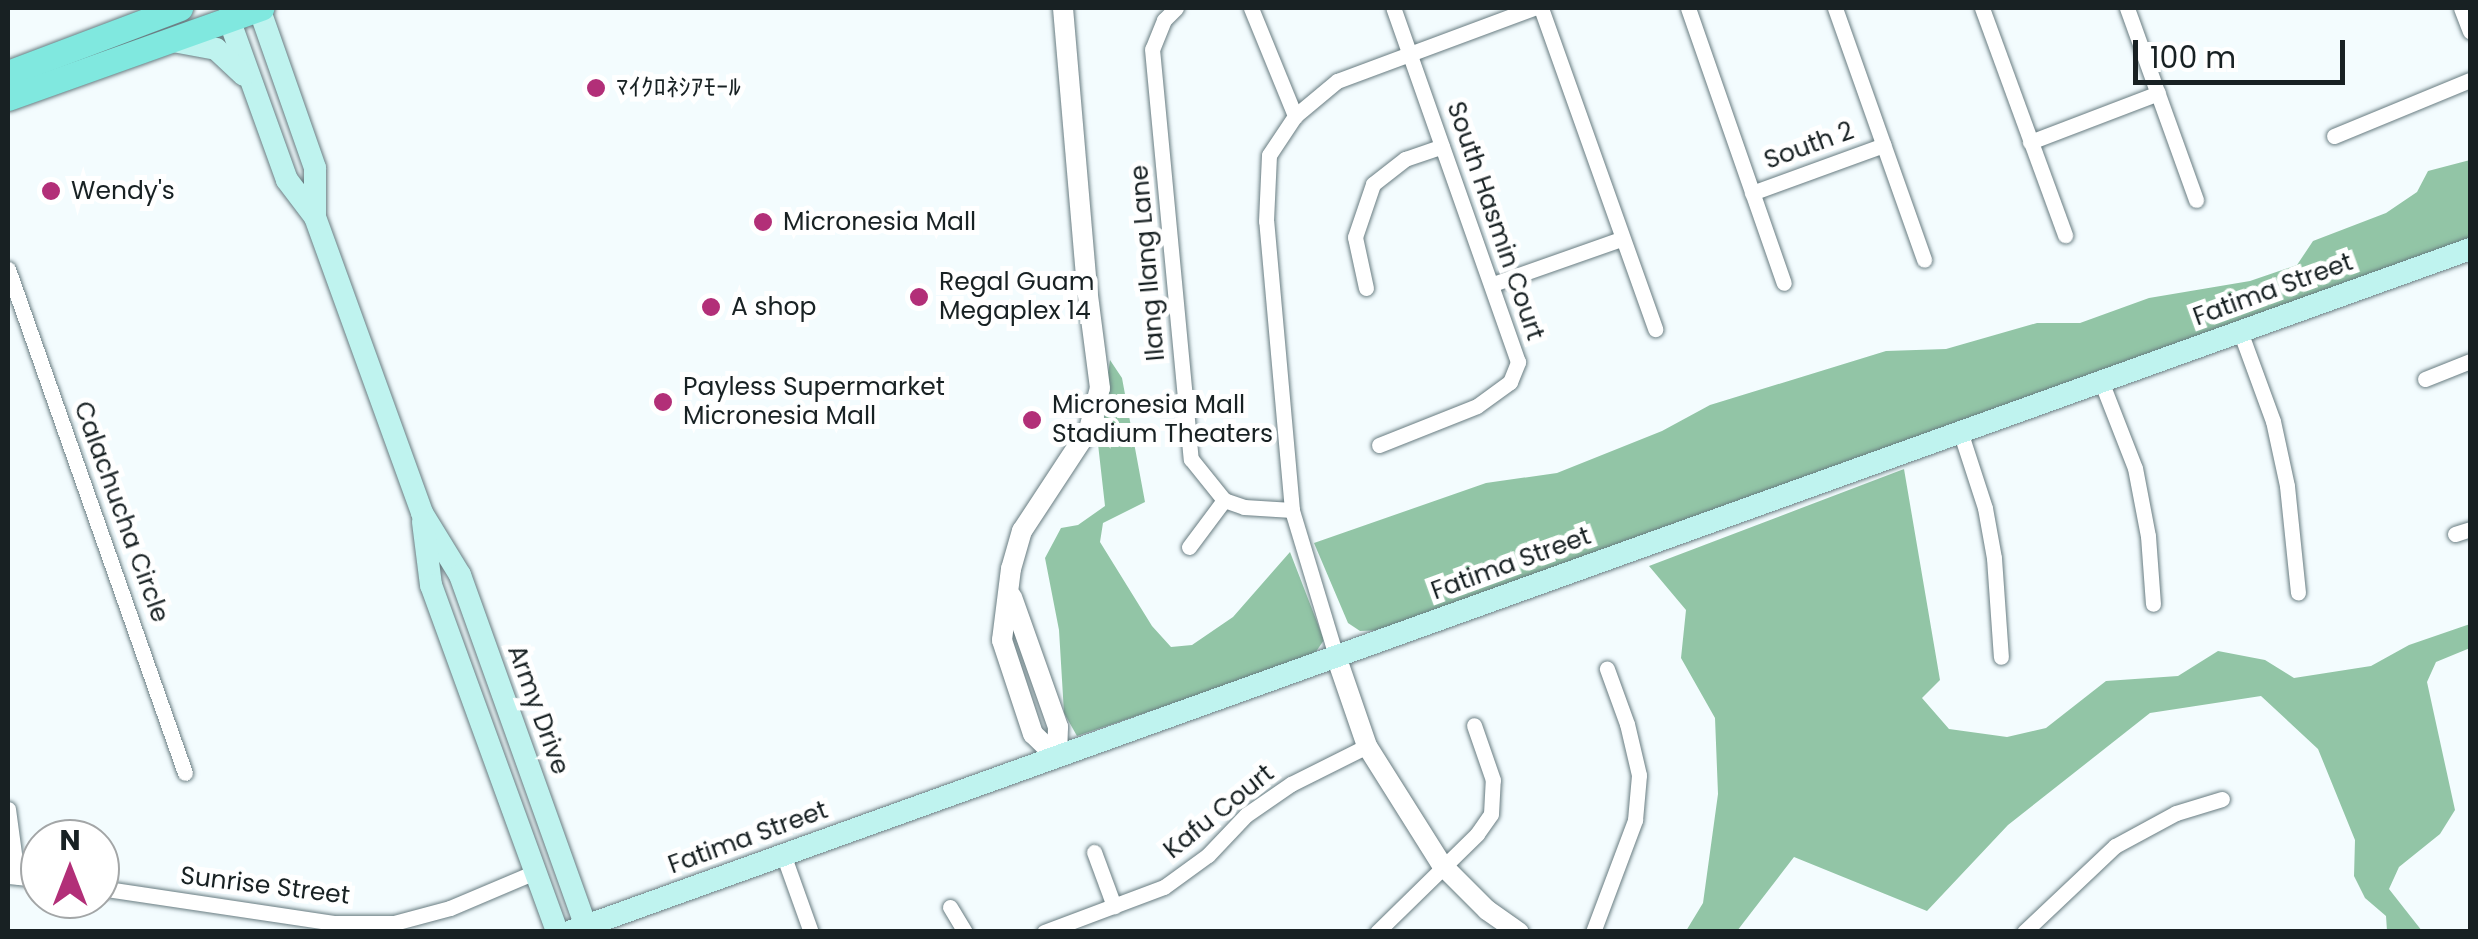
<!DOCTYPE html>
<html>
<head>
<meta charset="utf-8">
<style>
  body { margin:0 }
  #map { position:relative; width:2478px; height:939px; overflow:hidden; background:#f3fcfe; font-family:Poppins,sans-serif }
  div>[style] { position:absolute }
  .forest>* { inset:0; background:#92c5a6 }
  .roads { filter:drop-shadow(0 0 2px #687c81) drop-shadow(0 0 2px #687c81) }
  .minor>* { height:15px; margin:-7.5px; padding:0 7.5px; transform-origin:7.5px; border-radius:7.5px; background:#fff }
  .tertiary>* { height:20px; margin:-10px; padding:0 10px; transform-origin:10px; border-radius:10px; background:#fff }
  .secondary>* { height:22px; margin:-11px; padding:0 11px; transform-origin:11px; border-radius:11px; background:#bff3ef }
  .primary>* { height:25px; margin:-12.5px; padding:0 12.5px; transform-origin:12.5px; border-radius:12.5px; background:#80e8df }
  .dots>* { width:28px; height:28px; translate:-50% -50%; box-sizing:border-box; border:5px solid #fff; border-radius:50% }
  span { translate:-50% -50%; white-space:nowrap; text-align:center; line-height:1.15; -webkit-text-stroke:10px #fff; paint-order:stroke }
  .poi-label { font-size:25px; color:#182123 }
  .left { translate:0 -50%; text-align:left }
  .street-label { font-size:25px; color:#182123 }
  .frame { position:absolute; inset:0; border:10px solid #182123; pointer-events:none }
  .north { position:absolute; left:20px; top:819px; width:100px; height:100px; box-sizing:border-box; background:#fff; border:2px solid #a3a6a7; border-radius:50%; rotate:0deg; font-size:28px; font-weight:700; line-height:40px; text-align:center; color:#182123 }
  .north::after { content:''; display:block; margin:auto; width:35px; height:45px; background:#b22f78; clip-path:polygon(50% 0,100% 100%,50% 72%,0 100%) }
  .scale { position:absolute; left:2133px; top:40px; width:212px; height:45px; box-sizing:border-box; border:5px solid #182123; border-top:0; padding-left:12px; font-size:30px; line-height:35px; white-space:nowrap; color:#182123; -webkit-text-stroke:8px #fff; paint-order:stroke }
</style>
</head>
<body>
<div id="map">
  <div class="forest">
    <i style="clip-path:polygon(2470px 160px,2470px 242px,1384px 630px,1360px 631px,1348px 623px,1314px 543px,1486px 483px,1557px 473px,1662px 431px,1710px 405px,1886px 351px,1946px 349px,2037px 323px,2080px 323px,2149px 298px,2250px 281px,2297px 265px,2313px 241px,2386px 213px,2417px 192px,2428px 171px)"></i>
    <i style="clip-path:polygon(1110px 360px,1122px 378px,1145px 502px,1103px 523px,1100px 542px,1152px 626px,1171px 647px,1192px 645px,1233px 617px,1290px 552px,1324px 640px,1313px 656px,1077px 736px,1064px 713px,1059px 630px,1045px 558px,1061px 528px,1078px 525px,1105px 506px,1098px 444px)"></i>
    <i style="clip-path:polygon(1904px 469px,1940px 680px,1922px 698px,1949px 729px,2007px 737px,2046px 728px,2106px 681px,2178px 676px,2218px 651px,2265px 660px,2294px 678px,2371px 666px,2409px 645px,2470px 624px,2470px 648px,2436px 662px,2427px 682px,2455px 810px,2440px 834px,2399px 867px,2389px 889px,2422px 931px,2387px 931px,2386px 916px,2365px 898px,2354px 876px,2355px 840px,2318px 749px,2261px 696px,2150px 713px,2008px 825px,1927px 911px,1794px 857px,1737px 931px,1686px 931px,1703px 903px,1718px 794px,1715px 718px,1681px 658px,1686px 610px,1649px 566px)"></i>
  </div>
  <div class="roads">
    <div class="minor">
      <i style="left:1176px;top:8px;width:17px;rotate:135deg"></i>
      <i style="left:1164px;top:20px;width:31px;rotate:112deg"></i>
      <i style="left:1152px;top:49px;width:412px;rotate:84.6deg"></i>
      <i style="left:1191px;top:459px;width:53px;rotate:51.2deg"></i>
      <i style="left:1224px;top:500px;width:21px;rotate:19deg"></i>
      <i style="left:1244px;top:507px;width:48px;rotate:3.6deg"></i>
      <i style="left:1251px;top:8px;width:117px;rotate:67.8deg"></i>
      <i style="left:1541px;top:8px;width:341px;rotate:70.4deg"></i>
      <i style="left:1688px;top:8px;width:291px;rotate:70.8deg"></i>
      <i style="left:1835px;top:8px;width:267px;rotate:70.5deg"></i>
      <i style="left:1982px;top:8px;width:242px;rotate:69.9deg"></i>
      <i style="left:2127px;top:8px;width:204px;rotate:70.2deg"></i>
      <i style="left:2461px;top:8px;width:25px;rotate:69deg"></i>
      <i style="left:2334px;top:136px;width:147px;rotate:-22.4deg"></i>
      <i style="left:2030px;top:142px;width:137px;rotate:-20.9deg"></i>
      <i style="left:1752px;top:193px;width:140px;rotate:-20deg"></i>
      <i style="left:8px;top:269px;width:534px;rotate:70.65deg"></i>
      <i style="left:1493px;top:284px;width:136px;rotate:-19.4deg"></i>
      <i style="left:1366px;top:288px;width:52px;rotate:-102.2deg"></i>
      <i style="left:1355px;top:237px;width:56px;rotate:-71.2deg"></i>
      <i style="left:1373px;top:184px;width:41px;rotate:-38deg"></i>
      <i style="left:1405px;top:159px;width:39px;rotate:-19deg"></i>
      <i style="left:2240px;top:331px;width:96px;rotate:69.9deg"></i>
      <i style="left:2273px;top:421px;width:66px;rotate:77.8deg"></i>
      <i style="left:2287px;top:486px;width:107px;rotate:84.1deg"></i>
      <i style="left:2425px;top:379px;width:48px;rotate:-21.8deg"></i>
      <i style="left:2101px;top:381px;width:93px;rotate:68.7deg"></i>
      <i style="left:2135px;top:468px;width:69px;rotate:79.2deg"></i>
      <i style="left:2148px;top:536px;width:68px;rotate:85.8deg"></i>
      <i style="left:1960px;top:431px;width:81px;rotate:72deg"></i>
      <i style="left:1985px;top:508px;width:51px;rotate:79.8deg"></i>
      <i style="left:1994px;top:558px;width:99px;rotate:86deg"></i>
      <i style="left:1379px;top:445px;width:105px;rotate:-21.7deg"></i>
      <i style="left:1477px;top:406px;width:41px;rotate:-36deg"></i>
      <i style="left:1510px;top:382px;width:22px;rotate:-68deg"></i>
      <i style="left:1518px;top:362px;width:375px;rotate:-109.4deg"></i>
      <i style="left:2455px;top:534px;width:16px;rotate:-18deg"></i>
      <i style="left:1189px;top:547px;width:59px;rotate:-53.3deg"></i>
      <i style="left:1336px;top:656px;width:152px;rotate:-106.8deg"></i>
      <i style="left:1292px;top:510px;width:290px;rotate:-95.1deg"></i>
      <i style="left:1266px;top:221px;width:66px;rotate:-87.4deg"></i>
      <i style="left:1269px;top:155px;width:47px;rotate:-56.3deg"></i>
      <i style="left:1295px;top:116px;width:55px;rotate:-39.8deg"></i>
      <i style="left:1337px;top:81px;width:209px;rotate:-20.4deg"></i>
      <i style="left:8px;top:809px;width:68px;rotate:82.3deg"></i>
      <i style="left:1094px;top:852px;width:58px;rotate:69.7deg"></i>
      <i style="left:783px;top:854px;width:83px;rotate:70.3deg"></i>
      <i style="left:9px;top:876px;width:31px;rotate:6deg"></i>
      <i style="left:100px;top:888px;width:236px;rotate:8.5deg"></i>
      <i style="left:333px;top:923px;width:61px"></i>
      <i style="left:394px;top:923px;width:58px;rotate:-15deg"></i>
      <i style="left:450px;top:908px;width:92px;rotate:-23deg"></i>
      <i style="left:950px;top:907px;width:29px;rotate:59deg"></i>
      <i style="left:1044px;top:932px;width:128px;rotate:-20.6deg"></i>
      <i style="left:1164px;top:887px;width:54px;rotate:-36deg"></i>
      <i style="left:1208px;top:855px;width:55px;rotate:-46.5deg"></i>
      <i style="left:1246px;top:815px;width:55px;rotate:-34.6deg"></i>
      <i style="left:1291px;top:784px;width:85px;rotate:-26.6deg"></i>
      <i style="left:1377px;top:932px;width:140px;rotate:-44.4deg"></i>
      <i style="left:1477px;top:834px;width:24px;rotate:-55deg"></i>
      <i style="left:1491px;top:814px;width:34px;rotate:-87deg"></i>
      <i style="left:1493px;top:780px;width:58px;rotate:-109.1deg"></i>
      <i style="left:1593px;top:932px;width:120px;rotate:-69.4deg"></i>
      <i style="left:1635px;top:820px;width:45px;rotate:-84.9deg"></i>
      <i style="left:1639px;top:775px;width:52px;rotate:-103.2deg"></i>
      <i style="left:1627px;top:724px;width:59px;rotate:-110deg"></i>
      <i style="left:2024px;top:932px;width:125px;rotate:-43.4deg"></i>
      <i style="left:2115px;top:846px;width:69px;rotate:-28.4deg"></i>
      <i style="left:2176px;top:813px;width:48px;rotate:-16.9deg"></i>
    </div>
    <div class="tertiary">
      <i style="left:1012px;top:597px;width:138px;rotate:70.5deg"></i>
      <i style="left:1058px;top:727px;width:30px;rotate:92deg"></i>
      <i style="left:1336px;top:656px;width:95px;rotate:71deg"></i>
      <i style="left:1367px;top:746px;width:141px;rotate:57.8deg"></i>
      <i style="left:1442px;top:865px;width:64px;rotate:45deg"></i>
      <i style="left:1487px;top:910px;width:39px;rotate:35deg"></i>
      <i style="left:1057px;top:757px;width:33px;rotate:-136deg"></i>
      <i style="left:1033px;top:734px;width:99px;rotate:-108.3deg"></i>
      <i style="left:1002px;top:640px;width:72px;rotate:-82.8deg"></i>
      <i style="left:1011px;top:569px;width:40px;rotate:-74deg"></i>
      <i style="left:1022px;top:531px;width:122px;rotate:-56.7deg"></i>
      <i style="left:1089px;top:429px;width:42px;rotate:-75deg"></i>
      <i style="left:1100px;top:388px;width:101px;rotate:-97.4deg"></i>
      <i style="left:1087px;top:288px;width:281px;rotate:-94.9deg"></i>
    </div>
    <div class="secondary">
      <i style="left:231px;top:8px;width:11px;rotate:100deg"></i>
      <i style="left:229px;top:19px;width:171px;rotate:70.2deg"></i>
      <i style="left:287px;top:180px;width:46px;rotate:52.9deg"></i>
      <i style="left:315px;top:217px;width:315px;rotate:70.1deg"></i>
      <i style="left:422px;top:513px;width:73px;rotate:58.5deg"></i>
      <i style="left:460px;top:575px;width:379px;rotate:70.3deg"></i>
      <i style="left:259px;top:8px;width:170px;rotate:70.7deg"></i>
      <i style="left:315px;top:168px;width:49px;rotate:90deg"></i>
      <i style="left:173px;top:41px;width:44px;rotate:10.5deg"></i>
      <i style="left:216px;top:49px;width:38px;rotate:43deg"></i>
      <i style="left:423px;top:522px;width:64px;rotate:82.8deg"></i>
      <i style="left:431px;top:585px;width:369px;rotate:70deg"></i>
      <i style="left:569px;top:932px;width:2020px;rotate:-19.76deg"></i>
    </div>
    <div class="primary">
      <i style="left:8px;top:73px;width:184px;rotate:-20.7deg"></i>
      <i style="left:8px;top:98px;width:269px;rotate:-19.6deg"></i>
    </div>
  </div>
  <div class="dots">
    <i style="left:596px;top:88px;background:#b22f78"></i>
    <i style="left:51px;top:191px;background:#b22f78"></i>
    <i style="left:763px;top:222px;background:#b22f78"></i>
    <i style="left:919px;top:297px;background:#b22f78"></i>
    <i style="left:711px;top:307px;background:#b22f78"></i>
    <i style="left:663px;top:402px;background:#b22f78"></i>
    <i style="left:1032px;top:420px;background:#b22f78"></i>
  </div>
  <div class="poi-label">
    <span class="left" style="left:616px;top:88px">ﾏｲｸﾛﾈｼｱﾓｰﾙ</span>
    <span class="left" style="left:71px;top:191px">Wendy's</span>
    <span class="left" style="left:783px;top:222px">Micronesia Mall</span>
    <span class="left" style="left:939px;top:297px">Regal Guam<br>Megaplex 14</span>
    <span class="left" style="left:731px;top:307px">A shop</span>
    <span class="left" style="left:683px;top:402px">Payless Supermarket<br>Micronesia Mall</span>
    <span class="left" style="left:1052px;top:420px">Micronesia Mall<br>Stadium Theaters</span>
  </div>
  <div class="street-label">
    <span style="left:1809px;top:146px;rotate:-20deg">South 2</span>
    <span style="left:1495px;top:221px;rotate:71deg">South Hasmin Court</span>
    <span style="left:1148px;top:263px;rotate:-95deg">Ilang Ilang Lane</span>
    <span style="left:2273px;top:290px;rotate:-20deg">Fatima Street</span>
    <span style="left:121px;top:512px;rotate:70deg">Calachucha Circle</span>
    <span style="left:1511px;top:564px;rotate:-20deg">Fatima Street</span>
    <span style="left:538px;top:710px;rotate:70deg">Army Drive</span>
    <span style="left:1219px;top:812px;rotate:-39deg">Kafu Court</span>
    <span style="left:748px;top:838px;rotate:-20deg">Fatima Street</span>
    <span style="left:265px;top:886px;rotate:7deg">Sunrise Street</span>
  </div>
  <div class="frame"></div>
  <div class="north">N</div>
  <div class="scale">100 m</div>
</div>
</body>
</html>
